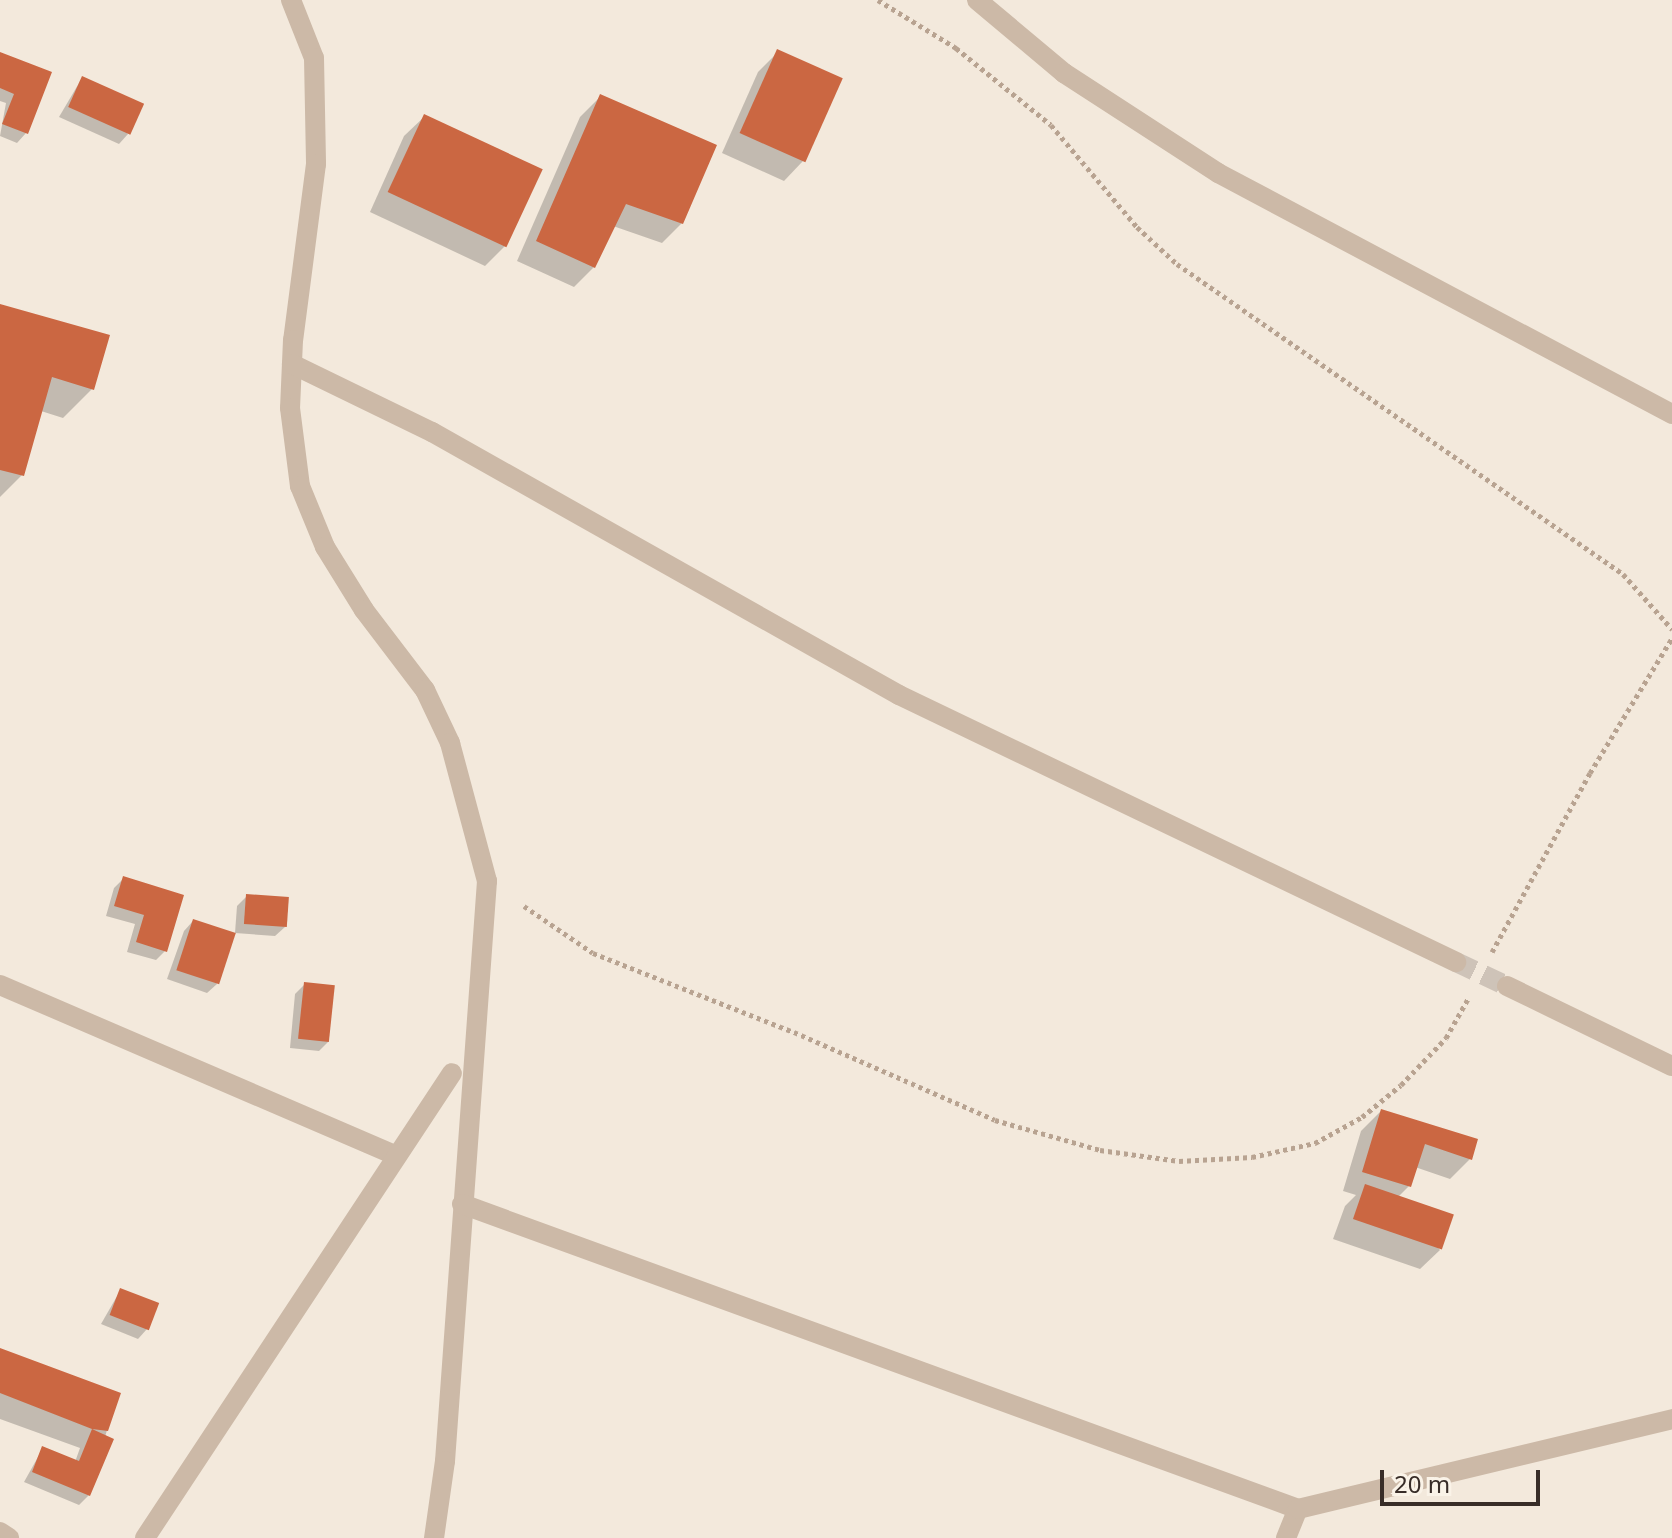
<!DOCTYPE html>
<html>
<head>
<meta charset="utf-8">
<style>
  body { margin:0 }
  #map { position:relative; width:1672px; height:1538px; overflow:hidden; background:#f3e9dc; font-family:"Noto Sans",sans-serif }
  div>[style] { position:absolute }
  .shadow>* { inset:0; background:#0003 }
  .building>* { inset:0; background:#cb6742; transform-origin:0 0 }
  .minor-tunnel>* { height:20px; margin-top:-10px; transform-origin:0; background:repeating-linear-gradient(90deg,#cec3b8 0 20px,transparent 0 30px) }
  .path>* { height:5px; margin-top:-2.5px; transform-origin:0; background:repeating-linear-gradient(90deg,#b8a391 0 4px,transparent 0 8px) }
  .service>* { height:20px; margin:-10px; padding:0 10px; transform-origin:10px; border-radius:10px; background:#ccb9a7 }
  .minor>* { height:20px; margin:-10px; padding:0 10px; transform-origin:10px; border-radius:10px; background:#ccb9a7 }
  span { translate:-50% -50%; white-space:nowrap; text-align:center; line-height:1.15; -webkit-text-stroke:6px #faf3e8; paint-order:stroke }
  .scale { position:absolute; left:1380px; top:1470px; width:160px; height:36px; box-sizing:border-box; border:4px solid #382d28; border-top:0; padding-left:10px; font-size:24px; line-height:28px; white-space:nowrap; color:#382d28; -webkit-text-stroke:6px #faf3e8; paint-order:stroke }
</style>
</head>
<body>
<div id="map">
  <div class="shadow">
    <i style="clip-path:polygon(778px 52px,840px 79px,803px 161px,784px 181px,722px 153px,758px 72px)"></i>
    <i style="clip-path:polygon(0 54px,50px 74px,26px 133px,17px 143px,0 136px,6px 103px,0 101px)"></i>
    <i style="clip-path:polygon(82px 78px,128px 134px,119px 144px,59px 117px)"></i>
    <i style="clip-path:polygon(600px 97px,682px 223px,662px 243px,613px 226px,594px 267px,574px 287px,517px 261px,580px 117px)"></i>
    <i style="clip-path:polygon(424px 117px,505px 246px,485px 266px,370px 212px,404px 136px)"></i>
    <i style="clip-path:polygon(0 306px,93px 388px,63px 418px,41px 411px,22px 475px,0 497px)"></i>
    <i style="clip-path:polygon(123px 879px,165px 951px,156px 960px,127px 952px,135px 924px,106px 916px,114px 888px)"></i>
    <i style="clip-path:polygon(247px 896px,285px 927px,275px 936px,235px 933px,237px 906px)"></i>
    <i style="clip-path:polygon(193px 921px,217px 984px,207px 993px,167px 979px,184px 931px)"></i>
    <i style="clip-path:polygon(305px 984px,328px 1042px,319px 1051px,290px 1048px,295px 994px)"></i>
    <i style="clip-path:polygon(1381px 1111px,1470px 1159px,1450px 1179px,1415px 1167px,1409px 1186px,1397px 1198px,1440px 1250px,1420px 1269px,1333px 1239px,1345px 1206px,1356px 1195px,1343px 1191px,1361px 1131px)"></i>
    <i style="clip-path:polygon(120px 1291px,147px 1329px,138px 1339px,101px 1324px)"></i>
    <i style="clip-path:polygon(0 1351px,107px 1430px,89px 1495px,79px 1505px,24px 1482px,43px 1448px,75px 1462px,80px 1448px,0 1419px)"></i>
  </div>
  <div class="building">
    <i style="left:777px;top:49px;width:72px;height:92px;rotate:24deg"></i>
    <i style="clip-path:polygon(0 52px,52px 72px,28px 134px,2px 124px,14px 94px,0 88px)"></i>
    <i style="left:82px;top:76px;width:68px;height:34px;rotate:24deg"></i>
    <i style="clip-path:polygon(600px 94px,717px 145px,683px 224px,626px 204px,595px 268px,536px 241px)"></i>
    <i style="left:424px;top:114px;width:131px;height:86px;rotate:25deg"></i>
    <i style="clip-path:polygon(0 304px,110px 335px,94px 390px,52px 377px,24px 476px,0 470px)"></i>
    <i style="clip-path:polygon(123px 876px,184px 895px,167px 952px,136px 942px,144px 915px,114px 906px)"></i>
    <i style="left:246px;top:894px;width:43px;height:30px;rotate:4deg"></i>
    <i style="left:193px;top:919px;width:45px;height:54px;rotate:18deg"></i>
    <i style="left:304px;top:982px;width:31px;height:57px;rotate:6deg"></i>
    <i style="clip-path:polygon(1381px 1109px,1478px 1139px,1472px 1160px,1425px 1144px,1411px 1187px,1362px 1172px)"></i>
    <i style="left:1365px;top:1184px;width:94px;height:37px;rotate:19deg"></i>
    <i style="left:120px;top:1288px;width:42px;height:29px;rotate:21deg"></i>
    <i style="clip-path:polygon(0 1348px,121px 1393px,108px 1431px,92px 1429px,114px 1439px,90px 1496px,32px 1472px,42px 1446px,79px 1461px,92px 1429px,0 1393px)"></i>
  </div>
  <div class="minor-tunnel">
    <i style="left:1456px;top:962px;width:56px;rotate:25.2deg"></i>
  </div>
  <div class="path">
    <i style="left:878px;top:0;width:92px;rotate:31.6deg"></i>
    <i style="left:956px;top:48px;width:122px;rotate:39deg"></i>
    <i style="left:1051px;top:125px;width:133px;rotate:49.9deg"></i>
    <i style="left:1137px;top:227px;width:54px;rotate:42.8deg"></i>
    <i style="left:1177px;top:264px;width:543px;rotate:34.8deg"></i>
    <i style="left:1623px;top:574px;width:74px;rotate:48.3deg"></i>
    <i style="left:524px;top:906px;width:83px;rotate:34.3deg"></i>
    <i style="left:593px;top:953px;width:216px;rotate:21.5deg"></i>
    <i style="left:794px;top:1032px;width:219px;rotate:23.6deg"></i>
    <i style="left:995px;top:1120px;width:109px;rotate:15.9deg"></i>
    <i style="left:1100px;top:1150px;width:80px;rotate:7.9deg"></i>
    <i style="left:1179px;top:1161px;width:73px;rotate:-3.1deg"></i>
    <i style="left:1252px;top:1157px;width:65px;rotate:-12.5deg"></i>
    <i style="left:1315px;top:1143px;width:54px;rotate:-29deg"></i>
    <i style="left:1362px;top:1117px;width:50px;rotate:-39.4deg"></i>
    <i style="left:1401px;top:1085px;width:65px;rotate:-46.2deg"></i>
    <i style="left:1446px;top:1038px;width:47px;rotate:-60.7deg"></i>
    <i style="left:1492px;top:952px;width:204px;rotate:-61.3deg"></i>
    <i style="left:1590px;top:773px;width:158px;rotate:-58.7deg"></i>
  </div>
  <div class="service">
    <i style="left:0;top:985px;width:432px;rotate:23.3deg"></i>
  </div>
  <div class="minor">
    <i style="left:291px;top:0;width:62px;rotate:68.4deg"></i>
    <i style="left:314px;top:58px;width:106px;rotate:88.9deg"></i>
    <i style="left:316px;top:164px;width:177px;rotate:97.4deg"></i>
    <i style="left:293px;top:340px;width:68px;rotate:92.5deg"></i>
    <i style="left:290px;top:408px;width:79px;rotate:82.7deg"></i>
    <i style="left:300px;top:486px;width:66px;rotate:67.7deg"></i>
    <i style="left:325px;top:547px;width:74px;rotate:58.2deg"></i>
    <i style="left:364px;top:610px;width:101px;rotate:52.7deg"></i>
    <i style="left:425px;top:690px;width:59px;rotate:64.7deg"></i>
    <i style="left:450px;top:743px;width:143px;rotate:75deg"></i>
    <i style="left:487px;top:881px;width:582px;rotate:94.14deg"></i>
    <i style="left:445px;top:1461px;width:78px;rotate:98.1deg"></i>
    <i style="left:977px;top:0;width:114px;rotate:40deg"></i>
    <i style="left:1064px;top:73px;width:184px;rotate:33deg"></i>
    <i style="left:1218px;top:173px;width:514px;rotate:27.96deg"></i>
    <i style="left:292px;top:364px;width:156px;rotate:25.9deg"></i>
    <i style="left:432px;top:432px;width:536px;rotate:29.39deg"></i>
    <i style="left:899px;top:695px;width:618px;rotate:25.61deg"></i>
    <i style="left:1507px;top:986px;width:183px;rotate:25.9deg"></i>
    <i style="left:462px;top:1204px;width:890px;rotate:20.04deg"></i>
    <i style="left:0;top:1532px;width:11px;rotate:34deg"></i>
    <i style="left:145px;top:1538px;width:557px;rotate:-56.57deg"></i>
    <i style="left:1286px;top:1538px;width:31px;rotate:-68deg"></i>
    <i style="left:1298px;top:1509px;width:385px;rotate:-13.5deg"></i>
  </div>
  <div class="scale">20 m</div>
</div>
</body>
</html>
